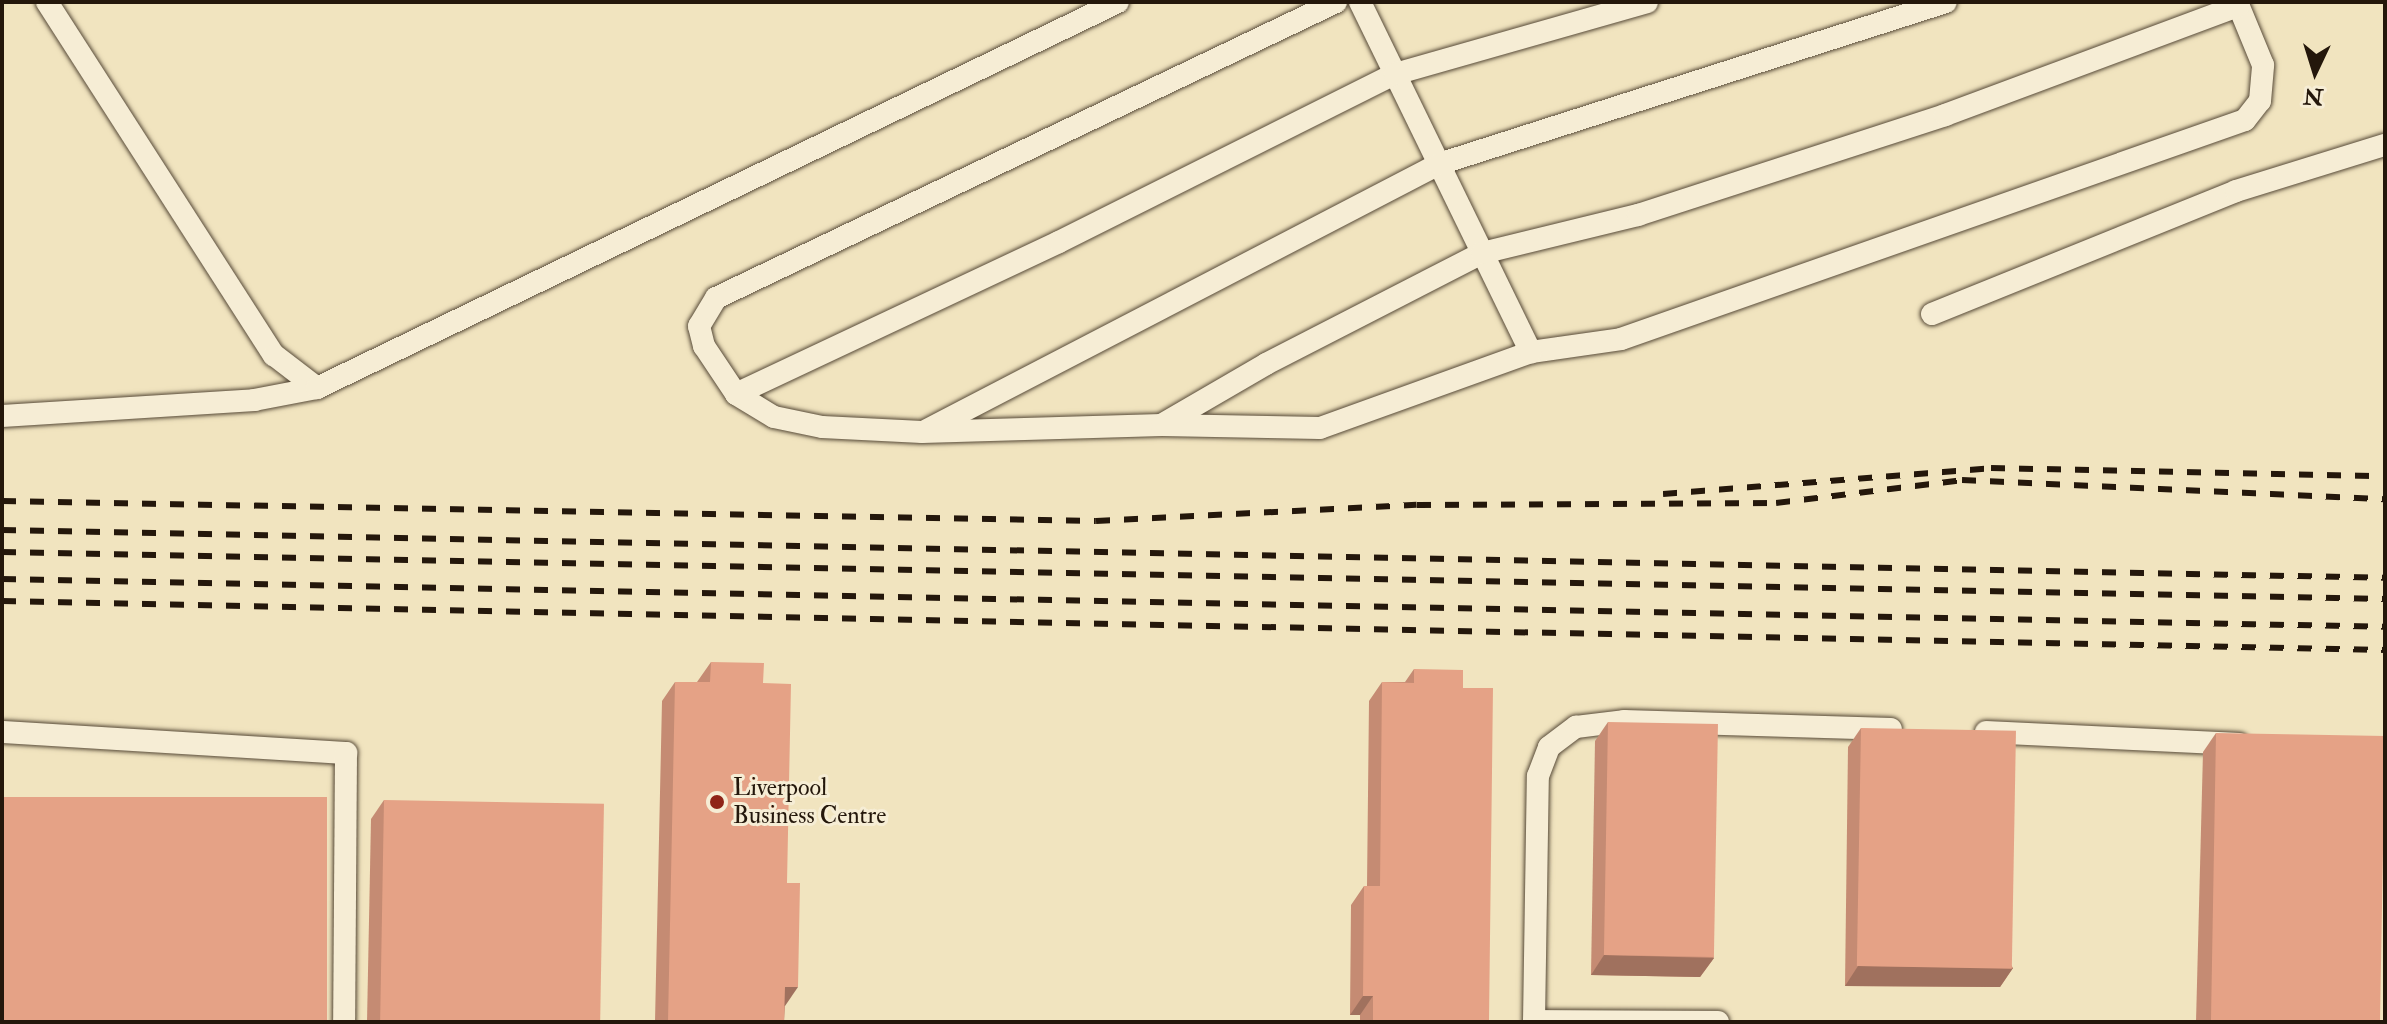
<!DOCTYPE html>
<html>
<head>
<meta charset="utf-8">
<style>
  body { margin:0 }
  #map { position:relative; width:2387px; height:1024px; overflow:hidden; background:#f1e4bf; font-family:"IM FELL Double Pica",serif }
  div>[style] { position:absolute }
  .roads { filter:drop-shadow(0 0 2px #574a38) drop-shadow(0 0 2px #574a38) }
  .service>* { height:22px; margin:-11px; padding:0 11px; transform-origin:11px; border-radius:11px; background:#f6edd5 }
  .rail>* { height:6px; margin-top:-3px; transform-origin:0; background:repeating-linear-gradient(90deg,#24170b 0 14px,transparent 0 28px) }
  .wall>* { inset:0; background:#c58b73 }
  .shaded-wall>* { inset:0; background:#a0715e }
  .building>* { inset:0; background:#e5a286; transform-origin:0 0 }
  .dots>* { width:22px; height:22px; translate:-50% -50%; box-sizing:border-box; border:4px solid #f6edd5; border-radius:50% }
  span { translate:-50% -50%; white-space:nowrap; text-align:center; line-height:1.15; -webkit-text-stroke:6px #f6edd5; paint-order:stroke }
  .poi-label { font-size:24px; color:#24170b }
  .left { translate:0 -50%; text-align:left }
  .frame { position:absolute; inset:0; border:4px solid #24170b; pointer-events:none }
  .north { position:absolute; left:2275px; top:32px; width:80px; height:80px; -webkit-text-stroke:6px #f6edd5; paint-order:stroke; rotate:184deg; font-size:22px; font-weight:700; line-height:32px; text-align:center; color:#24170b }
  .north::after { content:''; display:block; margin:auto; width:28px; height:36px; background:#24170b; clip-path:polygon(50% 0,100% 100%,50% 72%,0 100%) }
</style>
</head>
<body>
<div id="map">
  <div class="roads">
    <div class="service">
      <i style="left:47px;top:2px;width:420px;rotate:57.3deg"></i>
      <i style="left:274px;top:355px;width:54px;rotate:37.5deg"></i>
      <i style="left:1336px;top:2px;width:687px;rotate:154.48deg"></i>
      <i style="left:716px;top:298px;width:33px;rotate:121deg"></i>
      <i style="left:699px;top:326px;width:21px;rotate:76deg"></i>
      <i style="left:704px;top:346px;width:58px;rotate:56.3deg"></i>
      <i style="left:736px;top:394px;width:44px;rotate:31.2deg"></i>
      <i style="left:774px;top:417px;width:49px;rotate:11.8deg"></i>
      <i style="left:822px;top:427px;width:100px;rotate:2.9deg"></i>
      <i style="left:922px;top:432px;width:240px;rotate:-1.7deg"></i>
      <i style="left:1162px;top:425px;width:158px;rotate:1.1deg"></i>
      <i style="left:1320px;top:428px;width:224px;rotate:-19.8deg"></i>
      <i style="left:1531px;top:352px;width:91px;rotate:-8.2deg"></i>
      <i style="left:1621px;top:339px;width:661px;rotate:-19.34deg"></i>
      <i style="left:2245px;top:120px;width:24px;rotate:-52deg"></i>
      <i style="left:2260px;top:101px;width:36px;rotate:-85deg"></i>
      <i style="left:2263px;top:65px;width:68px;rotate:-112.4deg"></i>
      <i style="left:1360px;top:2px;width:390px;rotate:64deg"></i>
      <i style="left:1932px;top:314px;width:328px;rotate:-22deg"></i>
      <i style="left:2236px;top:191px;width:156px;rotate:-17.2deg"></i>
      <i style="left:736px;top:394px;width:357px;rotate:-25.2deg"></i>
      <i style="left:1059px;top:242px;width:376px;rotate:-26.6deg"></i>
      <i style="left:1395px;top:74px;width:262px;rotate:-15.9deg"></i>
      <i style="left:2px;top:416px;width:253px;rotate:-3.6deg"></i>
      <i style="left:254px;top:400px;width:64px;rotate:-10.8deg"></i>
      <i style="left:317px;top:388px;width:889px;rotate:-25.73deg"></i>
      <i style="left:1163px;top:424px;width:119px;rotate:-30.2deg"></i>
      <i style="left:1266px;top:364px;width:243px;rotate:-27.2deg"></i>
      <i style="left:1482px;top:253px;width:161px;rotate:-13.7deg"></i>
      <i style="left:1638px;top:215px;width:323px;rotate:-18deg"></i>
      <i style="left:1945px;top:115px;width:313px;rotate:-20.4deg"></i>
      <i style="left:927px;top:430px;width:577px;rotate:-27.45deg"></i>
      <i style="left:1439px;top:164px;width:532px;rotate:-17.72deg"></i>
      <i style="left:2px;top:732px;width:345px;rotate:3.5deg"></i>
      <i style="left:346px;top:753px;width:269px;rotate:90.4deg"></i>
      <i style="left:1986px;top:732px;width:253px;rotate:2.7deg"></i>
      <i style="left:1534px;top:1021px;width:184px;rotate:0.3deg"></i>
      <i style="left:1534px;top:1022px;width:246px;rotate:-89.1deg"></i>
      <i style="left:1538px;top:776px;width:31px;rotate:-69deg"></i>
      <i style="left:1549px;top:747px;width:34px;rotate:-37deg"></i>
      <i style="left:1576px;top:727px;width:48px;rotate:-7.1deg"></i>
      <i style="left:1624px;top:721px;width:267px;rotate:1.7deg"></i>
    </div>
  </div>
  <div class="rail">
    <i style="left:1663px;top:494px;width:329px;rotate:-4.5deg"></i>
    <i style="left:1991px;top:468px;width:394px;rotate:1.2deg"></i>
    <i style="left:2px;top:501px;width:1094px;rotate:1.05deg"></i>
    <i style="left:1096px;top:521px;width:321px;rotate:-2.9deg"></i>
    <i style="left:1417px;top:505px;width:359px;rotate:-0.3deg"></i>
    <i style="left:1776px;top:503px;width:187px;rotate:-7deg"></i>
    <i style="left:1962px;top:480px;width:423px;rotate:2.6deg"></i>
    <i style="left:2px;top:530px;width:2383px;rotate:1.15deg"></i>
    <i style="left:2px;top:552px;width:2383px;rotate:1.13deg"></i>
    <i style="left:2px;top:579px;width:2383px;rotate:1.15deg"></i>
    <i style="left:2px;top:601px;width:2384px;rotate:1.18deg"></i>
  </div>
  <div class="wall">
    <i style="clip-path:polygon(711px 662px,763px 683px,785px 1006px,784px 1022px,655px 1022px,662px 701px,675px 682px,697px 682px)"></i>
    <i style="clip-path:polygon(1414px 669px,1463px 688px,1489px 1022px,1360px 1022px,1360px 1015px,1350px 1015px,1351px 905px,1364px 886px,1367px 886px,1369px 701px,1382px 682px,1405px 682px)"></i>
    <i style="clip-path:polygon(1608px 722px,1714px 958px,1700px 977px,1591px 975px,1595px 741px)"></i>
    <i style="clip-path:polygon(1861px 728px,2013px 968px,2000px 987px,1845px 986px,1848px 747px)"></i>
    <i style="clip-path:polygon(2216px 733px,2379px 1022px,2196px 1022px,2203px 752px)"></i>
    <i style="clip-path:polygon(384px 800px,599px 1022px,367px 1022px,371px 819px)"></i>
  </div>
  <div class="shaded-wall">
    <i style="clip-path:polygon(1604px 955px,1714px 958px,1700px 977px,1591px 975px)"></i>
    <i style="clip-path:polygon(1858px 966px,2013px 968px,2000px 987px,1845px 986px)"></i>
    <i style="clip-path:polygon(785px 987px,798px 987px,785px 1006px,771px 1006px)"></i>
    <i style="clip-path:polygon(1363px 996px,1373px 996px,1360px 1015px,1350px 1015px)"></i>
  </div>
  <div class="building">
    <i style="clip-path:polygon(711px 662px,764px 663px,763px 683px,791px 684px,787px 883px,800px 883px,798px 987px,785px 987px,784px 1022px,668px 1022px,675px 682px,710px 682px)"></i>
    <i style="clip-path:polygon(1414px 669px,1463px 670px,1463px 688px,1493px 688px,1489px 1022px,1373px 1022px,1373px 996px,1363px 996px,1364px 886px,1380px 886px,1382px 682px,1414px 683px)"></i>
    <i style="left:1608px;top:722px;width:110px;height:233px;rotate:1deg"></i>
    <i style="left:1861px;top:728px;width:155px;height:238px;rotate:1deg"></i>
    <i style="left:2216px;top:733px;width:169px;height:289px;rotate:1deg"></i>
    <i style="left:2px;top:797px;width:325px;height:225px"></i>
    <i style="left:384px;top:800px;width:220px;height:222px;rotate:1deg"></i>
  </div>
  <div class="dots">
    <i style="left:717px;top:802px;background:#8f2418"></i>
  </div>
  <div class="poi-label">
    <span class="left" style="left:733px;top:802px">Liverpool<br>Business Centre</span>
  </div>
  <div class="frame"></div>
  <div class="north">N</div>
</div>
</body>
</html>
